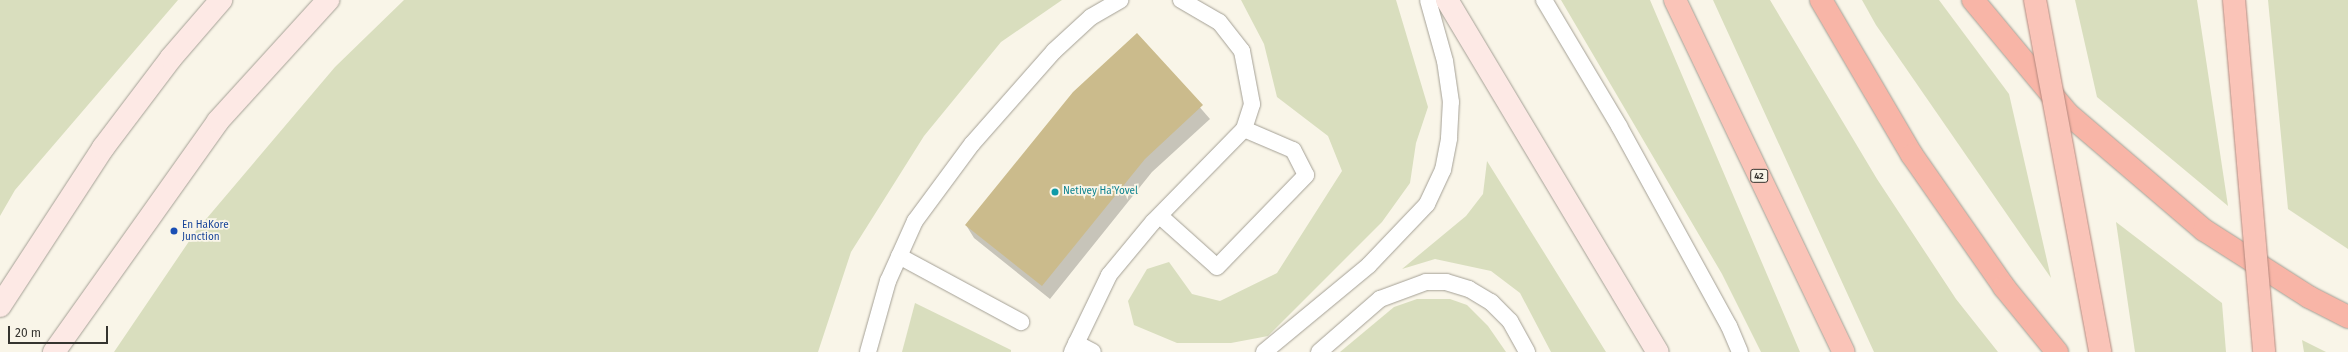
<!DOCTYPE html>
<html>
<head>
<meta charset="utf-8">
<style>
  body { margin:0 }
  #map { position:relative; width:2348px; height:352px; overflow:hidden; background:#f9f5e8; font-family:"Fira Sans",sans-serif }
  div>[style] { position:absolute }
  .green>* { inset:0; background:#d9debe }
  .shadow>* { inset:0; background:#0003 }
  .building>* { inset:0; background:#cbbb8c }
  .roads { filter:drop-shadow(0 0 1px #a4a095) drop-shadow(0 0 1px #a4a095) }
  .service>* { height:16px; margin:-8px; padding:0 8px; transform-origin:8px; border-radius:8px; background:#fff }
  .secondary>* { height:22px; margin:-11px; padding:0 11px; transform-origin:11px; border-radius:11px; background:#fde9e5 }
  .trunk>* { height:22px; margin:-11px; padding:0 11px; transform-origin:11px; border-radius:11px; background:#fac4b8 }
  .motorway>* { height:22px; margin:-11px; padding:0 11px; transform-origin:11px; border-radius:11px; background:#f8b5a7 }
  .bridges { filter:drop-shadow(0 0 1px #b4887d) drop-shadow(0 0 1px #b4887d) }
  .trunk-bridge>* { height:22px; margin:-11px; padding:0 11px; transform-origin:11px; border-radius:11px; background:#fac4b8 }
  .dots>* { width:11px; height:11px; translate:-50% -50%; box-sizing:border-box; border:2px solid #f9f5e8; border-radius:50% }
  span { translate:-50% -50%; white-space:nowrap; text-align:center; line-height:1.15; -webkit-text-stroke:3.5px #f9f5e8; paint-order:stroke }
  .shield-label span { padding:1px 3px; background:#f9f5e8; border:1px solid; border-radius:3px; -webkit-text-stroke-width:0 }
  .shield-label { font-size:9px; color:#35342f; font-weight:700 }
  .culture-label { font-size:10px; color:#0d838f }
  .left { translate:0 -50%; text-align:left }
  .transit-label { font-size:10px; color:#164399 }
  .scale { position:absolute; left:8px; top:326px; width:100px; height:18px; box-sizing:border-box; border:2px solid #35342f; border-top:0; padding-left:5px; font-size:12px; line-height:14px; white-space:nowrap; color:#35342f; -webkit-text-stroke:3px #f9f5e8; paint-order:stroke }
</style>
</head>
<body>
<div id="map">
  <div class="green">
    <i style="clip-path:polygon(0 0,178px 0,15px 190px,0 216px)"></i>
    <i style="clip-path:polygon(404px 0,1062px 0,1001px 42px,924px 136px,851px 252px,818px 352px,114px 352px,196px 231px,335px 67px)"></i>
    <i style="clip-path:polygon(1241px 0,1396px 0,1428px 107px,1416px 143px,1410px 183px,1382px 222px,1268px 336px,1231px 343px,1177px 343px,1134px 325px,1128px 301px,1147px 269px,1169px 262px,1192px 294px,1220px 301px,1277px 273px,1342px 171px,1328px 136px,1277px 97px,1264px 44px)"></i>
    <i style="clip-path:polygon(1561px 0,1650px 0,1800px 352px,1761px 352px,1722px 274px)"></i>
    <i style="clip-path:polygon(1713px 0,1770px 0,1877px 179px,1956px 299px,1998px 352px,1874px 352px)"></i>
    <i style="clip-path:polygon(1862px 0,1939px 0,2009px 94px,2051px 278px,1876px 25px)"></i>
    <i style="clip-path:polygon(2075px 0,2197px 0,2228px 206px,2097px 97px)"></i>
    <i style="clip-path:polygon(2268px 0,2348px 0,2348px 249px,2288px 209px)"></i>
    <i style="clip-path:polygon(1487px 161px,1606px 352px,1551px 352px,1520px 293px,1491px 271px,1435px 259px,1402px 269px,1466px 216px,1483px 194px)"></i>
    <i style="clip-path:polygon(2116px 222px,2222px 303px,2226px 352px,2135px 352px)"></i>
    <i style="clip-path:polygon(1417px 299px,1450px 299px,1467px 305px,1488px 326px,1506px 352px,1340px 352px,1394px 307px)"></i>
    <i style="clip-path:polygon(915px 303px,1011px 350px,1011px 352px,902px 352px)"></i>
    <i style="clip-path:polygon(2302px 340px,2326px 352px,2304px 352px)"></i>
  </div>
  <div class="shadow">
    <i style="clip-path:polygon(1137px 35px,1210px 119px,1152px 172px,1050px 299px,974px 238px,966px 225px)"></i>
  </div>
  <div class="building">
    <i style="clip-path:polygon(1137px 33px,1203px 105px,1145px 159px,1042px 286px,965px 225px,1073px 92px)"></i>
  </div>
  <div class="roads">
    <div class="service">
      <i style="left:1544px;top:0;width:147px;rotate:59.2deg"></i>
      <i style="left:1619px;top:126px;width:228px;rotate:61.2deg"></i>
      <i style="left:1729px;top:326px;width:28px;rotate:67deg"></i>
      <i style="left:1160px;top:216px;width:76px;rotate:41.8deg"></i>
      <i style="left:1217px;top:267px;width:128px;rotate:-45.9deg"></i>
      <i style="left:1306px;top:175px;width:28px;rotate:-117deg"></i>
      <i style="left:1293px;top:150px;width:53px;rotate:-156.8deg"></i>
      <i style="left:899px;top:256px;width:139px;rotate:28.4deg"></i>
      <i style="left:1076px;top:343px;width:19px;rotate:28deg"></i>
      <i style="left:868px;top:352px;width:74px;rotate:-74.3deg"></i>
      <i style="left:888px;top:281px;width:66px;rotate:-65.8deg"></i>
      <i style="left:915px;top:221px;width:96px;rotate:-53.5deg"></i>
      <i style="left:972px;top:144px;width:124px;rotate:-48.6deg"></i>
      <i style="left:1054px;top:51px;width:50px;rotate:-42.6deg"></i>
      <i style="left:1091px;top:17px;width:34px;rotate:-30deg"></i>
      <i style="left:1072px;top:352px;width:85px;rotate:-64.3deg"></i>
      <i style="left:1109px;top:275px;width:69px;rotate:-50.3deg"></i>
      <i style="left:1153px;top:222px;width:130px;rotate:-45.6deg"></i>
      <i style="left:1244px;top:129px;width:26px;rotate:-72deg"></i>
      <i style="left:1252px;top:104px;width:54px;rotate:-100.7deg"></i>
      <i style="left:1242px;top:51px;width:37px;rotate:-128deg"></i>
      <i style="left:1219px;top:22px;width:44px;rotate:-149.9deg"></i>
      <i style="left:1264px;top:352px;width:136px;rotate:-39.6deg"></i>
      <i style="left:1369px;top:265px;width:84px;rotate:-46.4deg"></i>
      <i style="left:1427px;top:204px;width:38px;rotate:-65deg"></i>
      <i style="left:1443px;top:170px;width:33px;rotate:-79deg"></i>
      <i style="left:1449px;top:138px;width:36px;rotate:-87deg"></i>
      <i style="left:1451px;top:102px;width:41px;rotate:-98.3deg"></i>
      <i style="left:1445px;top:61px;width:63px;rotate:-105.6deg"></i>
      <i style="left:1319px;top:352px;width:81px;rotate:-41deg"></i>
      <i style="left:1380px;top:299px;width:49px;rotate:-20.3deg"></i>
      <i style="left:1426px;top:282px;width:20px"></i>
      <i style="left:1446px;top:282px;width:24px;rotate:17deg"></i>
      <i style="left:1469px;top:289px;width:26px;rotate:31deg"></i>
      <i style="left:1491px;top:302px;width:27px;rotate:45deg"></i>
      <i style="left:1510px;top:321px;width:35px;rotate:61deg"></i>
    </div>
    <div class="secondary">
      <i style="left:1447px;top:0;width:410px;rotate:59.1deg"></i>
      <i style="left:0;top:306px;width:189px;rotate:-56.9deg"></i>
      <i style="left:103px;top:148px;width:113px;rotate:-52.9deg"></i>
      <i style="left:171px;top:58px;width:77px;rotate:-49.2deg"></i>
      <i style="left:54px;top:352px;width:283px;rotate:-54.6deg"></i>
      <i style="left:218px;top:121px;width:164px;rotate:-47.7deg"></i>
    </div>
    <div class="trunk">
      <i style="left:1675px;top:0;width:390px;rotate:64.4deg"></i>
    </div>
    <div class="motorway">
      <i style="left:1821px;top:0;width:180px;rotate:59.6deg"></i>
      <i style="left:1912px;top:155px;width:161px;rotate:55.1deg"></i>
      <i style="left:2004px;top:287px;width:84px;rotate:50.8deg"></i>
      <i style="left:1973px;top:0;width:147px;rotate:50.2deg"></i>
      <i style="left:2067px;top:113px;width:180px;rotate:40.5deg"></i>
      <i style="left:2204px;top:230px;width:125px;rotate:32.5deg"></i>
      <i style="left:2309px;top:297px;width:44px;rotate:27.1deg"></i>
    </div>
  </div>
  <div class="bridges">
    <div class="trunk-bridge">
      <i style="left:2035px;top:0;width:358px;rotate:79.5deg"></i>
      <i style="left:2234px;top:0;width:353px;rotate:85.1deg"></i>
    </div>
  </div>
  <div class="dots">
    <i style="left:1055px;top:192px;background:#0f9aa8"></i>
    <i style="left:174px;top:231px;background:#1a4fb4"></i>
  </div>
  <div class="shield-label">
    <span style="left:1759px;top:176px">42</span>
  </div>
  <div class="culture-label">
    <span class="left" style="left:1063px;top:192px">Netivey Ha'Yovel</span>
  </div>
  <div class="transit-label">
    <span class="left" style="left:182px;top:231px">En HaKore<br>Junction</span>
  </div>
  <div class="scale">20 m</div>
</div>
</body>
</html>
